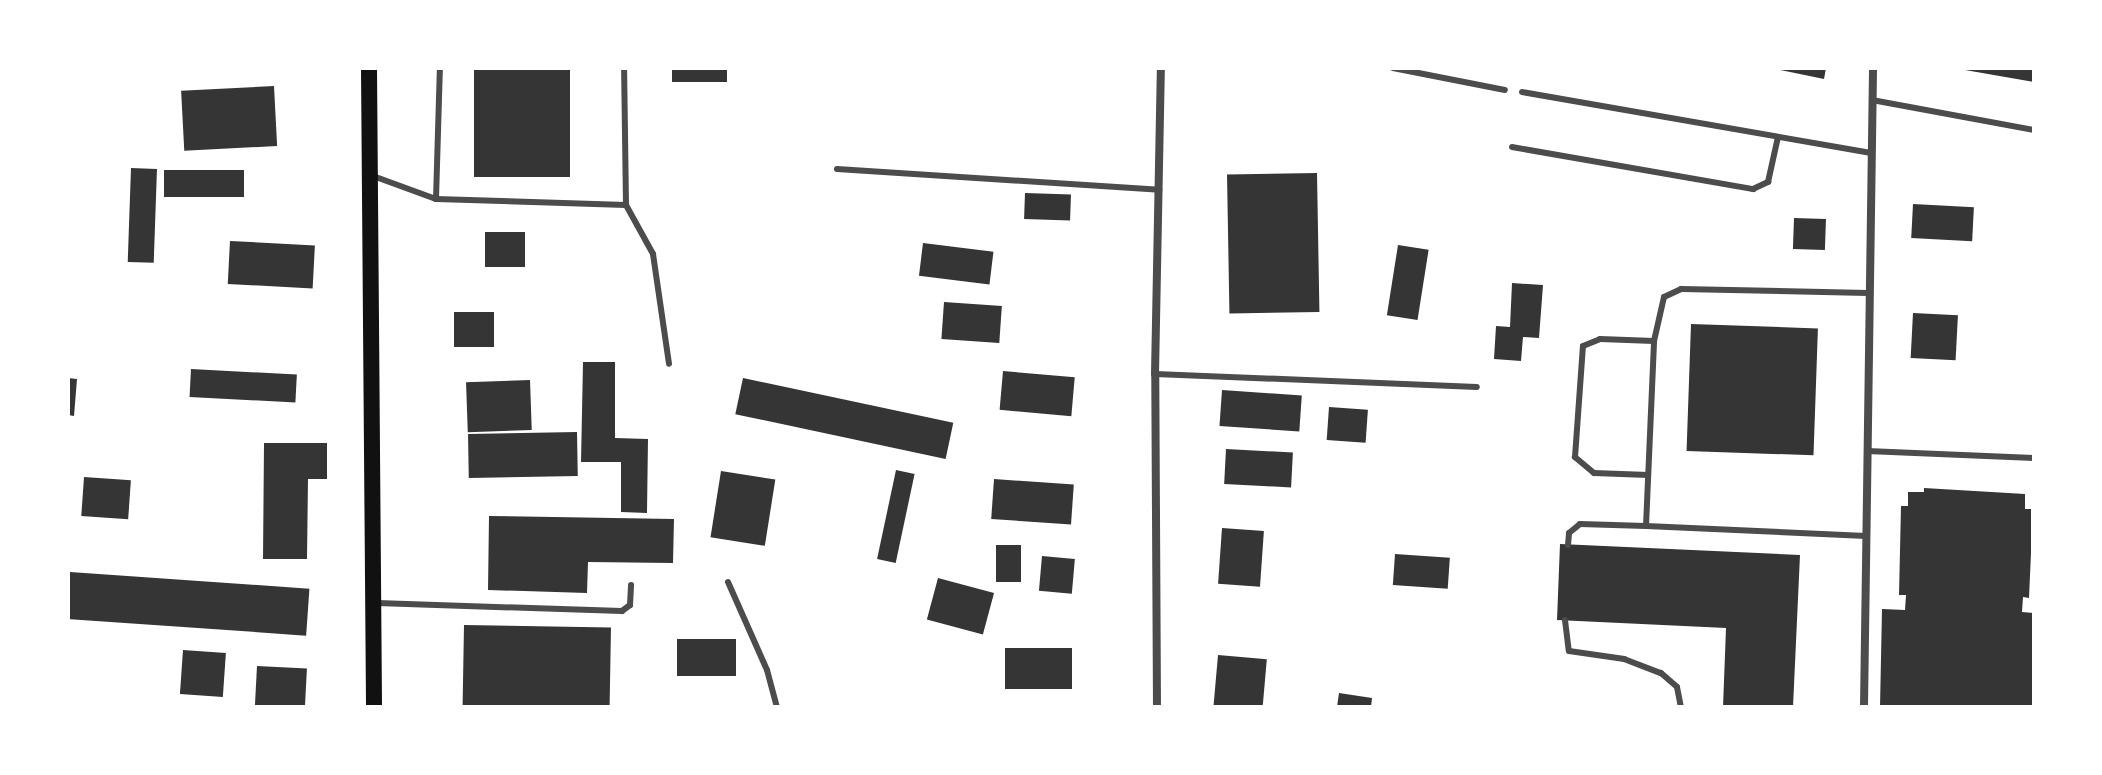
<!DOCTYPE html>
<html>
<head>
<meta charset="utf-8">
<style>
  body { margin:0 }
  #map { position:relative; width:2102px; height:775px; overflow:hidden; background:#fff; font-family:Mulish,sans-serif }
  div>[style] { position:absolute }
  .building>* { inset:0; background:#353535; transform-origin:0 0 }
  .service>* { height:6px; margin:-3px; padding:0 3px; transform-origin:3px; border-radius:3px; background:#4c4c4c }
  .minor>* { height:8px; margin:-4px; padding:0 4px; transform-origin:4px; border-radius:4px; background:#4c4c4c }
  .secondary>* { height:16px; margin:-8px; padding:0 8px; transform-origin:8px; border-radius:8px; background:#111 }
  span { translate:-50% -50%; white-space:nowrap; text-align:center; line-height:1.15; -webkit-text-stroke:8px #fff; paint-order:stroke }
  .frame { position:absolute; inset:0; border:70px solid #fff; pointer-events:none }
</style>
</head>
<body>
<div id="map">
  <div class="building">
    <i style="left:474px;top:68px;width:96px;height:109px"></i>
    <i style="left:672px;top:68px;width:55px;height:14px"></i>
    <i style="clip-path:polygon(1771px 68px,1826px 68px,1824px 79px)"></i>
    <i style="clip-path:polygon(1965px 68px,2034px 68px,2034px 82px,1965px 70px)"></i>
    <i style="left:274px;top:86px;width:60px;height:93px;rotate:87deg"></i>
    <i style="left:131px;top:168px;width:26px;height:94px;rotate:2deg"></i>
    <i style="left:244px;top:170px;width:27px;height:80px;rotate:90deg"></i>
    <i style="left:1317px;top:173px;width:139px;height:90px;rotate:89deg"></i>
    <i style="left:1025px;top:193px;width:46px;height:26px;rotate:2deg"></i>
    <i style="left:1913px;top:204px;width:61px;height:34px;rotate:3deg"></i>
    <i style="left:1794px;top:218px;width:32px;height:31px;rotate:2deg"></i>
    <i style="left:485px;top:232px;width:40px;height:35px"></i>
    <i style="left:230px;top:241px;width:85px;height:43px;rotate:3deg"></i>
    <i style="left:923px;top:243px;width:71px;height:33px;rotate:7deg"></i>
    <i style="left:1398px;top:245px;width:31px;height:71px;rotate:9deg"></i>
    <i style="clip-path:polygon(1512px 283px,1543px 285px,1539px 338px,1523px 337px,1521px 361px,1494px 359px,1496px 326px,1510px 327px)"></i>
    <i style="left:944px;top:302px;width:58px;height:37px;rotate:4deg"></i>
    <i style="left:454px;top:312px;width:40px;height:35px"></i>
    <i style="left:1913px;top:313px;width:45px;height:45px;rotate:3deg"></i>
    <i style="left:1691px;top:324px;width:127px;height:127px;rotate:2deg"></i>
    <i style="clip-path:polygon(583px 362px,615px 362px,615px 438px,648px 439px,647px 513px,621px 512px,621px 462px,581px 462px)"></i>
    <i style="left:191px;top:369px;width:106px;height:28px;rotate:3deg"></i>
    <i style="left:1003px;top:371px;width:72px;height:39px;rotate:5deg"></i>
    <i style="clip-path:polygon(68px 378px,77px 379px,74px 416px,68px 415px)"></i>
    <i style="left:743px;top:378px;width:215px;height:37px;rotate:12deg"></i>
    <i style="left:530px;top:380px;width:50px;height:64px;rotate:88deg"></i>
    <i style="left:1222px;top:390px;width:80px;height:36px;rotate:4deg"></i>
    <i style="left:1329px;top:407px;width:39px;height:33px;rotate:4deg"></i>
    <i style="left:577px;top:432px;width:44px;height:109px;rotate:89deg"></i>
    <i style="clip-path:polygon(264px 443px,327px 443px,327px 479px,308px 479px,307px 559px,263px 559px)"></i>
    <i style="left:1226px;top:449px;width:67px;height:35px;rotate:3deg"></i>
    <i style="left:896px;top:470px;width:19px;height:91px;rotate:12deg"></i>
    <i style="left:721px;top:471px;width:55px;height:67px;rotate:9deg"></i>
    <i style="left:84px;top:477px;width:47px;height:39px;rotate:4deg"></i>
    <i style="left:994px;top:479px;width:80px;height:40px;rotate:4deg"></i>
    <i style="clip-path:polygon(1924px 488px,2025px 494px,2025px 509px,2031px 509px,2031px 553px,2029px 598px,2023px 597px,2022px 612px,2034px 613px,2034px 707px,1880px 707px,1882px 609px,1905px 610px,1906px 595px,1899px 595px,1901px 506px,1908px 506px,1908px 492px,1924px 492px)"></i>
    <i style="clip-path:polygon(489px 516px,674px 519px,673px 563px,588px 562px,587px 593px,488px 590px)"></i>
    <i style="left:1222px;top:528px;width:42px;height:56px;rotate:4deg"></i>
    <i style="clip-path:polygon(1560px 544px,1800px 555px,1793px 707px,1723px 707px,1726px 628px,1557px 620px)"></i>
    <i style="left:996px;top:545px;width:25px;height:37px"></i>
    <i style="left:1395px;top:554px;width:55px;height:31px;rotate:4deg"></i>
    <i style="left:1042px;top:556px;width:33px;height:35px;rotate:5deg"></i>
    <i style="left:70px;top:572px;width:240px;height:47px;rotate:4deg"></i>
    <i style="left:938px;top:578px;width:58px;height:43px;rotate:15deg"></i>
    <i style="left:464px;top:625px;width:147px;height:82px;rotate:1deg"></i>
    <i style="left:677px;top:639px;width:59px;height:37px"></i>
    <i style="left:1005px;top:648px;width:67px;height:41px"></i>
    <i style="left:183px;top:650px;width:43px;height:44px;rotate:4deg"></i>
    <i style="left:1218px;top:655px;width:49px;height:52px;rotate:5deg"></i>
    <i style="left:257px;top:666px;width:50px;height:41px;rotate:3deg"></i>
    <i style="clip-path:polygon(1339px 693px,1372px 698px,1371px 707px,1337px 707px)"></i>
  </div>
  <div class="service">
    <i style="left:1393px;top:68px;width:114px;rotate:11.1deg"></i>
    <i style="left:1522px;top:92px;width:353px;rotate:9.9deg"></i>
    <i style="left:1872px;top:100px;width:165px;rotate:10.5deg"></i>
    <i style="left:1512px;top:147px;width:245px;rotate:9.9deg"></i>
    <i style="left:1753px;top:189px;width:17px;rotate:-25deg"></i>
    <i style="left:1768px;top:182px;width:46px;rotate:-77.5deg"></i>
    <i style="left:837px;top:169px;width:323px;rotate:3.7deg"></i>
    <i style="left:373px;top:176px;width:67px;rotate:20.1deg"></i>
    <i style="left:436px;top:199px;width:190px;rotate:1.8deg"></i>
    <i style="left:626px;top:205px;width:137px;rotate:-90.8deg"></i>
    <i style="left:436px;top:199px;width:131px;rotate:-88.3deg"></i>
    <i style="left:626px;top:205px;width:56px;rotate:61.1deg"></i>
    <i style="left:653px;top:254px;width:111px;rotate:81.7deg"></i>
    <i style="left:1155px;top:374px;width:322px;rotate:2.3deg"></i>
    <i style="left:1867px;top:451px;width:167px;rotate:2.4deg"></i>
    <i style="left:1648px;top:475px;width:54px;rotate:-177.9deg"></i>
    <i style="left:1594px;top:473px;width:25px;rotate:-140deg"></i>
    <i style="left:1575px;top:457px;width:111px;rotate:-85.9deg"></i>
    <i style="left:1583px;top:346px;width:18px;rotate:-22deg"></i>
    <i style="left:1600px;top:339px;width:54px;rotate:2.1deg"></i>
    <i style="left:1866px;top:536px;width:220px;rotate:-177.4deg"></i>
    <i style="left:1646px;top:526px;width:185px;rotate:-87.5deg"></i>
    <i style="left:1654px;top:341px;width:45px;rotate:-77.2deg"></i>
    <i style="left:1664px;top:297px;width:19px;rotate:-25deg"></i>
    <i style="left:1681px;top:289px;width:187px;rotate:1.2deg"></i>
    <i style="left:1568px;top:545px;width:12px;rotate:-85deg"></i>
    <i style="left:1569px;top:533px;width:14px;rotate:-39deg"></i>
    <i style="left:1580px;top:524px;width:66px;rotate:1.7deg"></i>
    <i style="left:728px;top:582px;width:96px;rotate:66.1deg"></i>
    <i style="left:767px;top:670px;width:38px;rotate:75deg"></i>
    <i style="left:377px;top:603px;width:245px;rotate:1.9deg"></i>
    <i style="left:622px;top:611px;width:10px;rotate:-37deg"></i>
    <i style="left:630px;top:605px;width:20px;rotate:-87deg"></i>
    <i style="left:1565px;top:620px;width:31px;rotate:83deg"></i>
    <i style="left:1569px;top:651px;width:56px;rotate:8.3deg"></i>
    <i style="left:1624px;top:659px;width:40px;rotate:21deg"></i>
    <i style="left:1661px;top:673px;width:21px;rotate:41deg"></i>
    <i style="left:1677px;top:687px;width:20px;rotate:79deg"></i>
  </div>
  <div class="minor">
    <i style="left:1157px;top:707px;width:333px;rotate:-90.3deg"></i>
    <i style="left:1155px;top:374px;width:306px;rotate:-88.9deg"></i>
    <i style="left:1864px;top:707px;width:639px;rotate:-89.19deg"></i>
  </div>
  <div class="secondary">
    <i style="left:369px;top:68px;width:639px;rotate:89.55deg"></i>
  </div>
  <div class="frame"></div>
</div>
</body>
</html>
